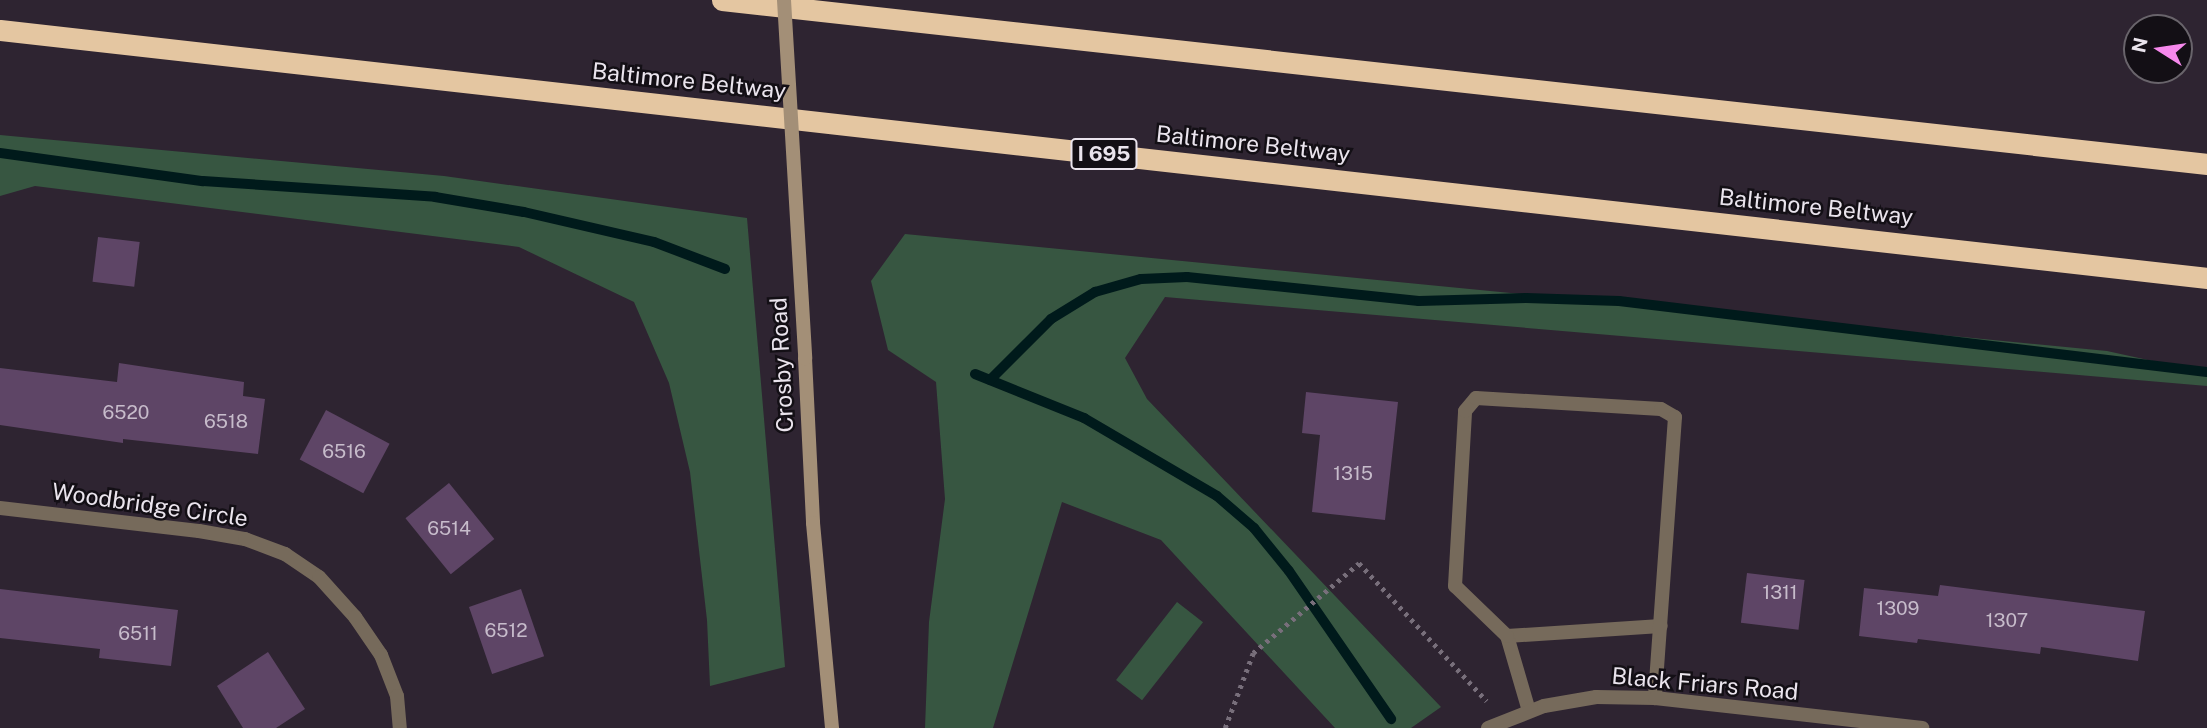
<!DOCTYPE html>
<html>
<head>
<meta charset="utf-8">
<style>
  body { margin:0 }
  #map { position:relative; width:2207px; height:728px; overflow:hidden; background:#2e2431; font-family:"Public Sans",sans-serif }
  div>[style] { position:absolute }
  .green>* { inset:0; background:#375641; transform-origin:0 0 }
  .stream>* { height:10px; margin:-5px; padding:0 5px; transform-origin:5px; border-radius:5px; background:#001a1b }
  .building>* { inset:0; background:#5e4566; transform-origin:0 0 }
  .path>* { height:4.5px; margin-top:-2.25px; transform-origin:0; background:repeating-linear-gradient(90deg,#786f7b 0 3.5px,transparent 0 8.5px) }
  .lane>* { height:14px; margin:-7px; padding:0 7px; transform-origin:7px; border-radius:7px; background:#766a5b }
  .street>* { height:14px; margin:-7px; padding:0 7px; transform-origin:7px; border-radius:7px; background:#766a5b }
  .secondary>* { height:14px; margin:-7px; padding:0 7px; transform-origin:7px; border-radius:7px; background:#a38f77 }
  .highway>* { height:21px; margin:-10.5px; padding:0 10.5px; transform-origin:10.5px; border-radius:10.5px; background:#e4c6a1 }
  .secondary-bridge>* { height:14px; margin:-7px; padding:0 7px; transform-origin:7px; border-radius:7px; background:#a38f77 }
  span { translate:-50% -50%; white-space:nowrap; text-align:center; line-height:1.15; -webkit-text-stroke:5px #130f15; paint-order:stroke }
  .number-label { font-size:19px; color:#c7bccb }
  .number-label span { -webkit-text-stroke-width:0 }
  .shield-label span { padding:2px 5px; background:#130f15; border:2px solid; border-radius:5px; -webkit-text-stroke-width:0 }
  .shield-label { font-size:21px; color:#eae4ed; font-weight:700 }
  .street-label { font-size:23px; color:#eae4ed }
  .north { position:absolute; left:2123px; top:14px; width:70px; height:70px; box-sizing:border-box; background:#130f15; border:2px solid #69646b; border-radius:50%; rotate:282deg; font-size:19px; font-weight:700; line-height:28px; text-align:center; color:#eae4ed }
  .north::after { content:''; display:block; margin:auto; width:24px; height:32px; background:#f688ec; clip-path:polygon(50% 0,100% 100%,50% 72%,0 100%) }
</style>
</head>
<body>
<div id="map">
  <div class="green">
    <i style="clip-path:polygon(0 135px,444px 176px,747px 218px,785px 667px,710px 686px,707px 620px,690px 472px,669px 383px,634px 302px,519px 247px,35px 186px,0 196px)"></i>
    <i style="clip-path:polygon(905px 234px,2107px 351px,2207px 373px,2207px 386px,1165px 297px,1125px 358px,1147px 399px,1441px 707px,1411px 728px,1335px 728px,1161px 540px,1062px 502px,993px 728px,925px 728px,929px 622px,945px 499px,936px 382px,888px 350px,871px 281px)"></i>
    <i style="left:1177px;top:602px;width:33px;height:99px;rotate:38deg"></i>
  </div>
  <div class="stream">
    <i style="left:0;top:153px;width:205px;rotate:7.9deg"></i>
    <i style="left:203px;top:181px;width:233px;rotate:3.9deg"></i>
    <i style="left:435px;top:197px;width:90px;rotate:9.6deg"></i>
    <i style="left:524px;top:212px;width:133px;rotate:13deg"></i>
    <i style="left:654px;top:242px;width:76px;rotate:20.8deg"></i>
    <i style="left:975px;top:374px;width:118px;rotate:22deg"></i>
    <i style="left:1084px;top:418px;width:154px;rotate:30.4deg"></i>
    <i style="left:1217px;top:496px;width:49px;rotate:40.9deg"></i>
    <i style="left:1254px;top:528px;width:55px;rotate:50.9deg"></i>
    <i style="left:1289px;top:571px;width:180px;rotate:55.4deg"></i>
    <i style="left:990px;top:380px;width:86px;rotate:-45deg"></i>
    <i style="left:1051px;top:319px;width:52px;rotate:-31.5deg"></i>
    <i style="left:1095px;top:292px;width:48px;rotate:-15.8deg"></i>
    <i style="left:1141px;top:279px;width:46px;rotate:-2.5deg"></i>
    <i style="left:1187px;top:277px;width:233px;rotate:5.9deg"></i>
    <i style="left:1419px;top:301px;width:107px;rotate:-1.6deg"></i>
    <i style="left:1526px;top:298px;width:93px;rotate:1.8deg"></i>
    <i style="left:1619px;top:301px;width:592px;rotate:6.89deg"></i>
  </div>
  <div class="building">
    <i style="left:98px;top:237px;width:42px;height:45px;rotate:7deg"></i>
    <i style="clip-path:polygon(119px 363px,244px 382px,243px 396px,265px 399px,258px 454px,123px 439px,123px 443px,0 425px,0 368px,117px 382px)"></i>
    <i style="clip-path:polygon(1306px 392px,1398px 402px,1385px 520px,1312px 512px,1320px 435px,1302px 433px)"></i>
    <i style="left:326px;top:410px;width:72px;height:56px;rotate:28deg"></i>
    <i style="left:449px;top:483px;width:72px;height:56px;rotate:51deg"></i>
    <i style="left:1747px;top:573px;width:58px;height:50px;rotate:7deg"></i>
    <i style="clip-path:polygon(1940px 585px,2145px 611px,2138px 661px,2041px 647px,2040px 654px,1918px 639px,1917px 643px,1859px 636px,1864px 588px,1938px 596px)"></i>
    <i style="clip-path:polygon(0 589px,178px 610px,171px 666px,99px 658px,100px 649px,0 638px)"></i>
    <i style="left:521px;top:589px;width:71px;height:55px;rotate:71deg"></i>
    <i style="clip-path:polygon(268px 652px,305px 709px,276px 728px,243px 728px,217px 686px)"></i>
  </div>
  <div class="path">
    <i style="left:1225px;top:728px;width:80px;rotate:-69.5deg"></i>
    <i style="left:1253px;top:653px;width:139px;rotate:-40.3deg"></i>
    <i style="left:1359px;top:563px;width:188px;rotate:47.2deg"></i>
  </div>
  <div class="lane">
    <i style="left:1507px;top:636px;width:154px;rotate:-3.7deg"></i>
    <i style="left:1529px;top:711px;width:78px;rotate:-106.3deg"></i>
    <i style="left:1507px;top:636px;width:72px;rotate:-136.1deg"></i>
    <i style="left:1455px;top:586px;width:175px;rotate:-86.7deg"></i>
    <i style="left:1465px;top:411px;width:17px;rotate:-50deg"></i>
    <i style="left:1476px;top:398px;width:185px;rotate:3.4deg"></i>
    <i style="left:1661px;top:409px;width:16px;rotate:30deg"></i>
    <i style="left:1675px;top:417px;width:282px;rotate:94.1deg"></i>
  </div>
  <div class="street">
    <i style="left:0;top:508px;width:200px;rotate:6.6deg"></i>
    <i style="left:199px;top:531px;width:47px;rotate:9.9deg"></i>
    <i style="left:245px;top:539px;width:43px;rotate:20.6deg"></i>
    <i style="left:285px;top:554px;width:41px;rotate:34.1deg"></i>
    <i style="left:319px;top:577px;width:54px;rotate:48deg"></i>
    <i style="left:355px;top:617px;width:46px;rotate:55.6deg"></i>
    <i style="left:381px;top:655px;width:44px;rotate:68.7deg"></i>
    <i style="left:397px;top:696px;width:32px;rotate:85deg"></i>
    <i style="left:1488px;top:728px;width:60px;rotate:-21.4deg"></i>
    <i style="left:1544px;top:706px;width:53px;rotate:-9.8deg"></i>
    <i style="left:1596px;top:697px;width:59px;rotate:1deg"></i>
    <i style="left:1655px;top:698px;width:269px;rotate:6.4deg"></i>
  </div>
  <div class="secondary">
    <i style="left:805px;top:358px;width:165px;rotate:87.2deg"></i>
    <i style="left:813px;top:523px;width:206px;rotate:84.7deg"></i>
  </div>
  <div class="highway">
    <i style="left:722px;top:0;width:1494px;rotate:6.3deg"></i>
    <i style="left:0;top:30px;width:2221px;rotate:6.41deg"></i>
  </div>
  <div class="secondary-bridge">
    <i style="left:784px;top:0;width:359px;rotate:86.6deg"></i>
  </div>
  <div class="number-label">
    <span style="left:126px;top:413px">6520</span>
    <span style="left:226px;top:422px">6518</span>
    <span style="left:344px;top:452px">6516</span>
    <span style="left:1353px;top:474px">1315</span>
    <span style="left:449px;top:529px">6514</span>
    <span style="left:1780px;top:593px">1311</span>
    <span style="left:1898px;top:609px">1309</span>
    <span style="left:2007px;top:621px">1307</span>
    <span style="left:506px;top:631px">6512</span>
    <span style="left:138px;top:634px">6511</span>
  </div>
  <div class="shield-label">
    <span style="left:1104px;top:154px">I 695</span>
  </div>
  <div class="street-label">
    <span style="left:689px;top:81px;rotate:6deg">Baltimore Beltway</span>
    <span style="left:1253px;top:144px;rotate:6deg">Baltimore Beltway</span>
    <span style="left:1816px;top:207px;rotate:6deg">Baltimore Beltway</span>
    <span style="left:782px;top:365px;rotate:-93deg">Crosby Road</span>
    <span style="left:150px;top:505px;rotate:8deg">Woodbridge Circle</span>
    <span style="left:1705px;top:684px;rotate:5deg">Black Friars Road</span>
  </div>
  <div class="north">N</div>
</div>
</body>
</html>
